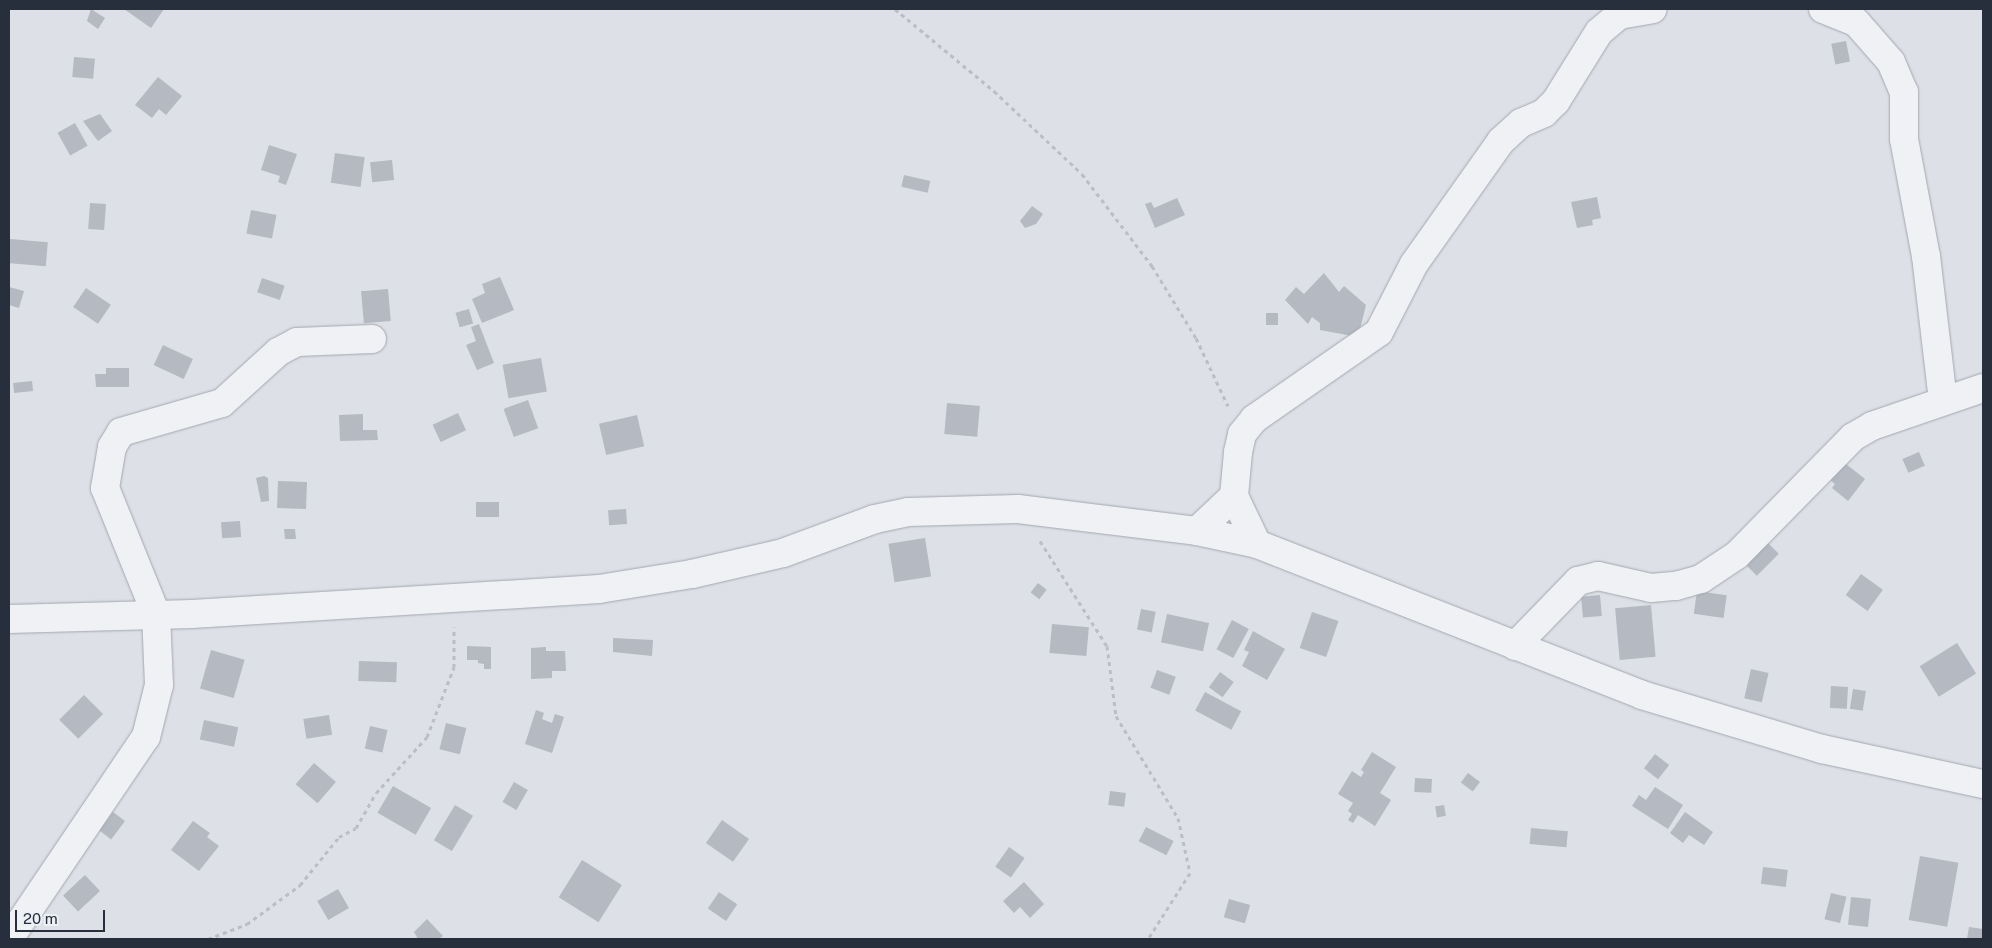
<!DOCTYPE html>
<html>
<head>
<meta charset="utf-8">
<style>
  body { margin:0 }
  #map { position:relative; width:1992px; height:948px; overflow:hidden; background:#dde0e6; font-family:"Public Sans",sans-serif }
  div>[style] { position:absolute }
  .building>* { inset:0; background:#b4b9c2; transform-origin:0 0 }
  .path>* { height:3px; margin-top:-1.5px; transform-origin:0; background:repeating-linear-gradient(90deg,#bbbec5 0 4px,transparent 0 8px) }
  .roads { filter:drop-shadow(0 0 1px #a3a7b0) drop-shadow(0 0 1px #a3a7b0) }
  .minor>* { height:28px; margin:-14px; padding:0 14px; transform-origin:14px; border-radius:14px; background:#eff1f5 }
  span { translate:-50% -50%; white-space:nowrap; text-align:center; line-height:1.15; -webkit-text-stroke:4.5px #eceff4; paint-order:stroke }
  .frame { position:absolute; inset:0; border:10px solid #272e3c; pointer-events:none }
  .scale { position:absolute; left:15px; top:910px; width:90px; height:22px; box-sizing:border-box; border:2px solid #272e3c; border-top:0; padding-left:6px; font-size:15px; line-height:18px; white-space:nowrap; color:#272e3c; -webkit-text-stroke:4px #eceff4; paint-order:stroke }
</style>
</head>
<body>
<div id="map">
  <div class="building">
    <i style="clip-path:polygon(91px 9px,105px 18px,98px 29px,87px 21px)"></i>
    <i style="clip-path:polygon(124px 9px,164px 9px,151px 28px)"></i>
    <i style="left:1846px;top:41px;width:21px;height:15px;rotate:79deg"></i>
    <i style="left:74px;top:57px;width:21px;height:20px;rotate:5deg"></i>
    <i style="clip-path:polygon(158px 77px,182px 96px,166px 115px,159px 109px,152px 118px,135px 105px)"></i>
    <i style="clip-path:polygon(100px 114px,112px 131px,98px 141px,83px 121px)"></i>
    <i style="left:75px;top:123px;width:26px;height:20px;rotate:61deg"></i>
    <i style="clip-path:polygon(269px 145px,297px 154px,286px 185px,278px 182px,280px 176px,261px 170px)"></i>
    <i style="left:335px;top:153px;width:30px;height:30px;rotate:8deg"></i>
    <i style="left:392px;top:160px;width:20px;height:22px;rotate:84deg"></i>
    <i style="left:904px;top:175px;width:27px;height:12px;rotate:13deg"></i>
    <i style="clip-path:polygon(1597px 197px,1601px 218px,1592px 220px,1593px 225px,1577px 228px,1571px 202px)"></i>
    <i style="clip-path:polygon(1177px 198px,1185px 215px,1155px 228px,1145px 204px,1151px 202px,1154px 208px)"></i>
    <i style="left:90px;top:203px;width:16px;height:26px;rotate:4deg"></i>
    <i style="clip-path:polygon(1032px 206px,1043px 214px,1036px 224px,1025px 228px,1020px 221px)"></i>
    <i style="left:251px;top:210px;width:26px;height:24px;rotate:11deg"></i>
    <i style="left:10px;top:239px;width:38px;height:24px;rotate:5deg"></i>
    <i style="clip-path:polygon(1324px 273px,1339px 292px,1344px 286px,1366px 305px,1358px 337px,1320px 330px,1320px 323px,1312px 317px,1308px 324px,1285px 300px,1296px 287px,1304px 294px)"></i>
    <i style="clip-path:polygon(500px 277px,514px 310px,482px 323px,472px 299px,485px 293px,482px 284px)"></i>
    <i style="left:262px;top:278px;width:24px;height:15px;rotate:19deg"></i>
    <i style="clip-path:polygon(9px 287px,24px 291px,19px 308px,9px 305px)"></i>
    <i style="left:86px;top:288px;width:30px;height:23px;rotate:34deg"></i>
    <i style="left:388px;top:289px;width:32px;height:27px;rotate:85deg"></i>
    <i style="left:469px;top:309px;width:15px;height:14px;rotate:74deg"></i>
    <i style="left:1266px;top:313px;width:12px;height:12px"></i>
    <i style="clip-path:polygon(479px 324px,494px 363px,477px 370px,466px 345px,476px 341px,471px 327px)"></i>
    <i style="left:163px;top:345px;width:33px;height:22px;rotate:25deg"></i>
    <i style="left:541px;top:358px;width:34px;height:39px;rotate:80deg"></i>
    <i style="clip-path:polygon(106px 368px,129px 368px,129px 387px,96px 387px,95px 374px,106px 374px)"></i>
    <i style="left:32px;top:381px;width:10px;height:19px;rotate:84deg"></i>
    <i style="left:528px;top:400px;width:30px;height:26px;rotate:70deg"></i>
    <i style="left:947px;top:403px;width:33px;height:31px;rotate:5deg"></i>
    <i style="left:458px;top:413px;width:19px;height:28px;rotate:65deg"></i>
    <i style="clip-path:polygon(363px 414px,363px 430px,377px 430px,378px 440px,340px 441px,339px 415px)"></i>
    <i style="left:637px;top:415px;width:32px;height:39px;rotate:77deg"></i>
    <i style="left:1919px;top:452px;width:15px;height:18px;rotate:67deg"></i>
    <i style="clip-path:polygon(1836px 456px,1865px 479px,1848px 501px,1832px 488px,1835px 484px,1823px 474px)"></i>
    <i style="clip-path:polygon(264px 476px,268px 478px,269px 501px,261px 502px,256px 478px)"></i>
    <i style="left:278px;top:481px;width:29px;height:27px;rotate:2deg"></i>
    <i style="left:499px;top:502px;width:15px;height:23px;rotate:90deg"></i>
    <i style="left:626px;top:509px;width:15px;height:18px;rotate:86deg"></i>
    <i style="left:240px;top:521px;width:16px;height:19px;rotate:86deg"></i>
    <i style="clip-path:polygon(284px 529px,295px 529px,296px 539px,285px 539px)"></i>
    <i style="left:925px;top:538px;width:39px;height:37px;rotate:81deg"></i>
    <i style="left:1766px;top:541px;width:18px;height:31px;rotate:45deg"></i>
    <i style="left:1861px;top:574px;width:27px;height:26px;rotate:36deg"></i>
    <i style="left:1038px;top:583px;width:11px;height:12px;rotate:38deg"></i>
    <i style="left:1697px;top:591px;width:30px;height:23px;rotate:8deg"></i>
    <i style="left:1600px;top:595px;width:21px;height:19px;rotate:85deg"></i>
    <i style="left:1651px;top:605px;width:52px;height:36px;rotate:85deg"></i>
    <i style="left:1141px;top:609px;width:15px;height:21px;rotate:11deg"></i>
    <i style="left:1312px;top:612px;width:28px;height:38px;rotate:19deg"></i>
    <i style="left:1167px;top:614px;width:43px;height:29px;rotate:12deg"></i>
    <i style="left:1232px;top:620px;width:19px;height:33px;rotate:28deg"></i>
    <i style="left:1052px;top:624px;width:37px;height:29px;rotate:5deg"></i>
    <i style="clip-path:polygon(1253px 631px,1285px 649px,1267px 680px,1242px 666px,1249px 652px,1244px 650px)"></i>
    <i style="clip-path:polygon(613px 638px,653px 640px,652px 656px,613px 652px)"></i>
    <i style="left:1957px;top:643px;width:36px;height:44px;rotate:58deg"></i>
    <i style="clip-path:polygon(467px 646px,491px 647px,491px 669px,484px 669px,484px 664px,478px 663px,478px 660px,467px 660px)"></i>
    <i style="clip-path:polygon(546px 647px,546px 651px,565px 651px,566px 671px,552px 671px,552px 678px,531px 679px,531px 648px)"></i>
    <i style="left:211px;top:650px;width:35px;height:40px;rotate:16deg"></i>
    <i style="left:359px;top:661px;width:38px;height:20px;rotate:2deg"></i>
    <i style="left:1751px;top:669px;width:18px;height:30px;rotate:13deg"></i>
    <i style="left:1157px;top:670px;width:20px;height:19px;rotate:20deg"></i>
    <i style="left:1220px;top:672px;width:17px;height:19px;rotate:36deg"></i>
    <i style="left:1831px;top:686px;width:17px;height:22px;rotate:3deg"></i>
    <i style="left:1853px;top:689px;width:13px;height:20px;rotate:9deg"></i>
    <i style="left:1205px;top:692px;width:41px;height:21px;rotate:28deg"></i>
    <i style="left:84px;top:695px;width:27px;height:35px;rotate:45deg"></i>
    <i style="clip-path:polygon(536px 710px,544px 713px,542px 719px,552px 723px,555px 714px,564px 717px,552px 753px,525px 744px)"></i>
    <i style="left:329px;top:715px;width:20px;height:26px;rotate:81deg"></i>
    <i style="left:204px;top:720px;width:35px;height:20px;rotate:12deg"></i>
    <i style="left:446px;top:723px;width:21px;height:27px;rotate:14deg"></i>
    <i style="left:370px;top:726px;width:18px;height:23px;rotate:13deg"></i>
    <i style="clip-path:polygon(1372px 752px,1396px 767px,1380px 793px,1391px 800px,1375px 826px,1358px 815px,1353px 823px,1348px 820px,1352px 814px,1348px 811px,1353px 803px,1338px 794px,1352px 771px,1361px 777px,1364px 772px,1361px 770px)"></i>
    <i style="left:1655px;top:754px;width:18px;height:18px;rotate:38deg"></i>
    <i style="left:314px;top:763px;width:29px;height:28px;rotate:41deg"></i>
    <i style="left:1468px;top:773px;width:15px;height:12px;rotate:37deg"></i>
    <i style="left:1415px;top:778px;width:17px;height:14px;rotate:3deg"></i>
    <i style="left:514px;top:782px;width:16px;height:23px;rotate:30deg"></i>
    <i style="left:393px;top:786px;width:44px;height:31px;rotate:30deg"></i>
    <i style="clip-path:polygon(1655px 787px,1683px 805px,1668px 829px,1632px 806px,1639px 795px,1646px 800px)"></i>
    <i style="left:1110px;top:791px;width:16px;height:14px;rotate:7deg"></i>
    <i style="left:455px;top:805px;width:21px;height:41px;rotate:31deg"></i>
    <i style="left:1444px;top:805px;width:11px;height:9px;rotate:80deg"></i>
    <i style="left:113px;top:812px;width:15px;height:23px;rotate:37deg"></i>
    <i style="clip-path:polygon(1685px 812px,1713px 832px,1704px 845px,1689px 835px,1683px 843px,1670px 833px)"></i>
    <i style="left:722px;top:820px;width:33px;height:28px;rotate:35deg"></i>
    <i style="clip-path:polygon(193px 821px,210px 833px,207px 837px,219px 846px,199px 871px,171px 850px)"></i>
    <i style="left:1146px;top:827px;width:31px;height:16px;rotate:27deg"></i>
    <i style="left:1531px;top:828px;width:37px;height:16px;rotate:5deg"></i>
    <i style="left:1009px;top:847px;width:19px;height:24px;rotate:35deg"></i>
    <i style="left:1920px;top:856px;width:39px;height:65px;rotate:10deg"></i>
    <i style="left:582px;top:860px;width:47px;height:44px;rotate:32deg"></i>
    <i style="left:1763px;top:867px;width:25px;height:17px;rotate:7deg"></i>
    <i style="left:85px;top:875px;width:22px;height:30px;rotate:47deg"></i>
    <i style="clip-path:polygon(1024px 882px,1044px 904px,1030px 918px,1020px 907px,1014px 913px,1003px 901px)"></i>
    <i style="left:338px;top:889px;width:22px;height:24px;rotate:60deg"></i>
    <i style="left:719px;top:892px;width:22px;height:20px;rotate:34deg"></i>
    <i style="left:1831px;top:893px;width:16px;height:27px;rotate:14deg"></i>
    <i style="left:1851px;top:897px;width:20px;height:28px;rotate:6deg"></i>
    <i style="left:1229px;top:899px;width:22px;height:19px;rotate:16deg"></i>
    <i style="clip-path:polygon(427px 919px,443px 936px,439px 939px,418px 939px,414px 932px)"></i>
    <i style="clip-path:polygon(1969px 927px,1983px 929px,1983px 939px,1967px 939px)"></i>
  </div>
  <div class="path">
    <i style="left:895px;top:9px;width:129px;rotate:39.6deg"></i>
    <i style="left:994px;top:91px;width:121px;rotate:43.3deg"></i>
    <i style="left:1082px;top:174px;width:116px;rotate:52.7deg"></i>
    <i style="left:1152px;top:266px;width:84px;rotate:58.6deg"></i>
    <i style="left:1196px;top:338px;width:75px;rotate:64.8deg"></i>
    <i style="left:1040px;top:541px;width:125px;rotate:57.5deg"></i>
    <i style="left:1107px;top:646px;width:71px;rotate:82.7deg"></i>
    <i style="left:1116px;top:716px;width:119px;rotate:58.7deg"></i>
    <i style="left:1178px;top:818px;width:56px;rotate:77.7deg"></i>
    <i style="left:1190px;top:873px;width:78px;rotate:122.5deg"></i>
    <i style="left:208px;top:939px;width:42px;rotate:-21deg"></i>
    <i style="left:247px;top:924px;width:66px;rotate:-36.3deg"></i>
    <i style="left:300px;top:885px;width:62px;rotate:-50.9deg"></i>
    <i style="left:339px;top:837px;width:19px;rotate:-28deg"></i>
    <i style="left:356px;top:828px;width:40px;rotate:-60.3deg"></i>
    <i style="left:376px;top:793px;width:76px;rotate:-47.7deg"></i>
    <i style="left:427px;top:737px;width:75px;rotate:-68.9deg"></i>
    <i style="left:454px;top:667px;width:40px;rotate:-90deg"></i>
  </div>
  <div class="roads">
    <div class="minor">
      <i style="left:1823px;top:9px;width:35px;rotate:22deg"></i>
      <i style="left:1856px;top:22px;width:53px;rotate:48.8deg"></i>
      <i style="left:1891px;top:62px;width:33px;rotate:67deg"></i>
      <i style="left:1904px;top:92px;width:47px;rotate:90deg"></i>
      <i style="left:1904px;top:139px;width:119px;rotate:79.4deg"></i>
      <i style="left:1926px;top:256px;width:146px;rotate:83.3deg"></i>
      <i style="left:1197px;top:531px;width:51px;rotate:-43.4deg"></i>
      <i style="left:1257px;top:544px;width:53px;rotate:-115.6deg"></i>
      <i style="left:1234px;top:496px;width:44px;rotate:-84.8deg"></i>
      <i style="left:1238px;top:452px;width:18px;rotate:-77deg"></i>
      <i style="left:1242px;top:434px;width:19px;rotate:-51deg"></i>
      <i style="left:1254px;top:419px;width:152px;rotate:-34.8deg"></i>
      <i style="left:1379px;top:332px;width:76px;rotate:-62.8deg"></i>
      <i style="left:1414px;top:264px;width:151px;rotate:-54.7deg"></i>
      <i style="left:1501px;top:141px;width:27px;rotate:-42deg"></i>
      <i style="left:1521px;top:123px;width:25px;rotate:-23deg"></i>
      <i style="left:1544px;top:113px;width:17px;rotate:-45deg"></i>
      <i style="left:1556px;top:101px;width:81px;rotate:-58.1deg"></i>
      <i style="left:1599px;top:32px;width:26px;rotate:-40deg"></i>
      <i style="left:1619px;top:15px;width:34px;rotate:-10deg"></i>
      <i style="left:9px;top:619px;width:183px;rotate:-1.6deg"></i>
      <i style="left:192px;top:614px;width:408px;rotate:-3.5deg"></i>
      <i style="left:599px;top:589px;width:94px;rotate:-9.2deg"></i>
      <i style="left:692px;top:574px;width:93px;rotate:-13deg"></i>
      <i style="left:783px;top:553px;width:98px;rotate:-20.3deg"></i>
      <i style="left:875px;top:519px;width:34px;rotate:-12deg"></i>
      <i style="left:908px;top:512px;width:110px;rotate:-1.6deg"></i>
      <i style="left:1018px;top:509px;width:180px;rotate:7deg"></i>
      <i style="left:1197px;top:531px;width:61px;rotate:12.2deg"></i>
      <i style="left:1257px;top:544px;width:414px;rotate:21.4deg"></i>
      <i style="left:1642px;top:695px;width:188px;rotate:16.7deg"></i>
      <i style="left:1822px;top:749px;width:165px;rotate:12.3deg"></i>
      <i style="left:1515px;top:646px;width:91px;rotate:-45.9deg"></i>
      <i style="left:1578px;top:581px;width:21px;rotate:-14deg"></i>
      <i style="left:1598px;top:576px;width:54px;rotate:12.8deg"></i>
      <i style="left:1651px;top:588px;width:25px;rotate:-5deg"></i>
      <i style="left:1676px;top:586px;width:26px;rotate:-16deg"></i>
      <i style="left:1701px;top:579px;width:43px;rotate:-33.7deg"></i>
      <i style="left:1737px;top:555px;width:165px;rotate:-45.5deg"></i>
      <i style="left:1853px;top:437px;width:22px;rotate:-30deg"></i>
      <i style="left:1872px;top:426px;width:117px;rotate:-18.9deg"></i>
      <i style="left:9px;top:939px;width:244px;rotate:-55.9deg"></i>
      <i style="left:146px;top:737px;width:54px;rotate:-76deg"></i>
      <i style="left:159px;top:685px;width:71px;rotate:-92.4deg"></i>
      <i style="left:156px;top:614px;width:136px;rotate:-112deg"></i>
      <i style="left:105px;top:488px;width:42px;rotate:-80.3deg"></i>
      <i style="left:112px;top:447px;width:17px;rotate:-59deg"></i>
      <i style="left:121px;top:432px;width:105px;rotate:-16deg"></i>
      <i style="left:222px;top:403px;width:76px;rotate:-42.3deg"></i>
      <i style="left:278px;top:352px;width:21px;rotate:-28deg"></i>
      <i style="left:297px;top:342px;width:75px;rotate:-2.3deg"></i>
    </div>
  </div>
  <div class="frame"></div>
  <div class="scale">20 m</div>
</div>
</body>
</html>
